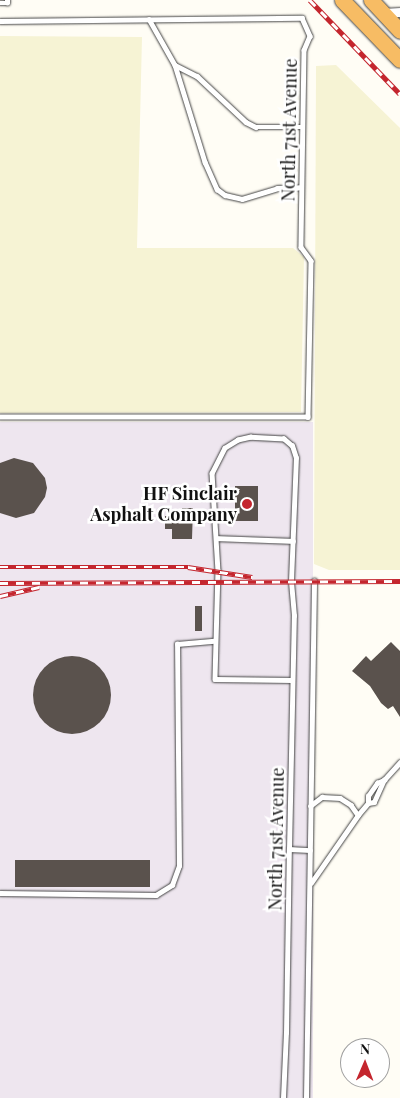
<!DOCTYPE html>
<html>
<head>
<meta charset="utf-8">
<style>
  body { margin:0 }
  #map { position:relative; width:400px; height:1098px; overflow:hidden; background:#fffdf5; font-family:"Playfair Display",serif }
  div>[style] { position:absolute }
  .industrial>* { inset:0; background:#eee6ef; transform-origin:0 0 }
  .farmland>* { inset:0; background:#f6f3d4 }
  .building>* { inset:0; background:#5a524d; transform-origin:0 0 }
  .round { border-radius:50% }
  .roads { filter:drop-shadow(0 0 1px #444) drop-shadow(0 0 1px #444) }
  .service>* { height:4.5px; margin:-2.25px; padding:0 2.25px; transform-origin:2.25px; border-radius:2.25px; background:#fff }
  .minor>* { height:9px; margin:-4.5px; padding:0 4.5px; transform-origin:4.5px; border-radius:4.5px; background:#fff }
  .trunk>* { height:15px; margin:-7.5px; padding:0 7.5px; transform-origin:7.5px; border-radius:7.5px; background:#f7bc64 }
  .rail>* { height:4.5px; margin-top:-2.25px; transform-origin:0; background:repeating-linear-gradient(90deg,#fff 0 8px,#c4262e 0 16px); box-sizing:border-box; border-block:1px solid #c4262e }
  .dots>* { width:14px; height:14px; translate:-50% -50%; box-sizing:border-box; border:2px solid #fff; border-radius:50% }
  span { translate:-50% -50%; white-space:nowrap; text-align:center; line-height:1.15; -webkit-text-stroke:5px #fff; paint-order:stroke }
  .street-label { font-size:18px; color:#111 }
  .poi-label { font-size:18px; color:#111; font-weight:700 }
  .right { translate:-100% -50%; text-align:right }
  .north { position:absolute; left:340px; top:1038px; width:50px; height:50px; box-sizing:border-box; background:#fff; border:1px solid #a0a0a0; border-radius:50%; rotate:1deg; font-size:14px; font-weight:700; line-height:20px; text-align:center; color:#111 }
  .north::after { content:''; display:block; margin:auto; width:18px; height:22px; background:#c4262e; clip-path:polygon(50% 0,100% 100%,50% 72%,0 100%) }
</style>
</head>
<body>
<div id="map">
  <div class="industrial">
    <i style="left:0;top:422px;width:313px;height:676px"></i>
  </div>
  <div class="farmland">
    <i style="clip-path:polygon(0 36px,142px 37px,137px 248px,293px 248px,304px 257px,301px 412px,0 413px)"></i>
    <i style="clip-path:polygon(336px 65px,400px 128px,400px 570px,329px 570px,314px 564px,316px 66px)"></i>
  </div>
  <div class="building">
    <i style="clip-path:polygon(14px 458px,33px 463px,45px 478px,47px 488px,45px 497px,34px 513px,16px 518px,0 513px,0 463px)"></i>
    <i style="left:235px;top:486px;width:23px;height:35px"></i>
    <i style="clip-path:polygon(182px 508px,193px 508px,192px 539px,172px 539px,172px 529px,165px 529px,165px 516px,182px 516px)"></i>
    <i style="left:195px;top:606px;width:7px;height:25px"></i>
    <i style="clip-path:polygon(391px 642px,400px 651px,400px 717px,393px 706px,388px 709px,381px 703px,370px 686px,352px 671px,366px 656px,371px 661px)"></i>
    <i class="round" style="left:33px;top:656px;width:78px;height:78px"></i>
    <i style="left:150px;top:860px;width:27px;height:135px;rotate:90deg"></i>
  </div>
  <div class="roads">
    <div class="service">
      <i style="left:0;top:3px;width:7px"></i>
      <i style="left:7px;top:3px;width:3px;rotate:-90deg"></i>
      <i style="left:149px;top:19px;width:53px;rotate:60.5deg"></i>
      <i style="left:175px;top:65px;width:102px;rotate:72.8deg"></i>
      <i style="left:205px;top:162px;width:30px;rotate:66deg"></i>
      <i style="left:217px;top:189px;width:10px;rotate:37deg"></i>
      <i style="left:225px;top:195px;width:17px;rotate:13deg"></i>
      <i style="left:242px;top:199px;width:37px;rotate:-17deg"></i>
      <i style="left:277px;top:188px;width:24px;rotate:-2deg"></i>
      <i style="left:0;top:21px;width:302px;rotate:-0.6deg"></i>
      <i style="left:302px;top:18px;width:20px;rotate:66deg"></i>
      <i style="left:310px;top:36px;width:15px;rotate:113deg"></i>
      <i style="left:304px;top:50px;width:197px;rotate:90.9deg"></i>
      <i style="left:301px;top:247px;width:17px;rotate:54deg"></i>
      <i style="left:311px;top:261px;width:156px;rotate:91.1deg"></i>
      <i style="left:308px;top:417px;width:308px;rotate:180deg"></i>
      <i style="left:175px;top:65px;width:25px;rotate:27deg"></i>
      <i style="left:197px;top:76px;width:67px;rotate:43.2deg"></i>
      <i style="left:246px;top:122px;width:11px;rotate:27deg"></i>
      <i style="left:256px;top:127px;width:46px"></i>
      <i style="left:216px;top:538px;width:77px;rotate:2.2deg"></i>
      <i style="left:368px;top:803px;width:7px;rotate:-90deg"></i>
      <i style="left:368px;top:796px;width:16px;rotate:-55deg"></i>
      <i style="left:377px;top:783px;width:8px;rotate:-23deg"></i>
      <i style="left:310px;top:806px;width:15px;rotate:-37deg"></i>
      <i style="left:322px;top:797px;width:18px;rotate:3deg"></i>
      <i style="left:340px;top:798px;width:13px;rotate:32deg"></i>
      <i style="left:351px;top:805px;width:12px;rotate:55deg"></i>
      <i style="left:289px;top:849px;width:21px;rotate:3deg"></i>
      <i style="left:311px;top:883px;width:83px;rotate:-55.3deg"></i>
      <i style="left:358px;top:815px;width:16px;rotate:-50deg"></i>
      <i style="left:368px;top:803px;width:6px;rotate:-9deg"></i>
      <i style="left:374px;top:802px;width:24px;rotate:-66deg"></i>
      <i style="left:384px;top:780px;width:24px;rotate:-48deg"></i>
      <i style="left:0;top:893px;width:156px;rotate:0.7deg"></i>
      <i style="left:156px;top:895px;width:19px;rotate:-32deg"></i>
      <i style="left:172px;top:885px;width:20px;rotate:-70deg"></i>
      <i style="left:179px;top:866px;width:222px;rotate:-90.5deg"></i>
      <i style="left:177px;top:644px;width:37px;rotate:-5deg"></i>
      <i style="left:283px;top:1098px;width:65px;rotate:-87.4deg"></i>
      <i style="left:286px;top:1033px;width:184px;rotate:-89.1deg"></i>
      <i style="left:289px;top:849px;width:233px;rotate:-88.8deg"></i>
      <i style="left:294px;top:616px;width:35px;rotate:-95deg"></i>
      <i style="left:291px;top:581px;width:123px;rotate:-87.7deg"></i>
      <i style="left:296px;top:458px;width:13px;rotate:-108deg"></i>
      <i style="left:292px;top:446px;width:11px;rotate:-139deg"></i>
      <i style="left:284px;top:439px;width:33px;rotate:-177deg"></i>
      <i style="left:251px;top:437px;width:13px;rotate:167deg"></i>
      <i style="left:238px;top:440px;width:15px;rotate:148deg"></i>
      <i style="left:225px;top:448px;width:28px;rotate:117deg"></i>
      <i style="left:212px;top:473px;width:97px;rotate:86.5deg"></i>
      <i style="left:218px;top:570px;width:109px;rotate:91.6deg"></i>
      <i style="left:215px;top:679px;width:77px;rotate:0.7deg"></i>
      <i style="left:306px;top:1098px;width:517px;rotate:-89.11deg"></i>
    </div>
    <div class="minor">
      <i style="left:383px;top:13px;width:17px;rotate:-3deg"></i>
    </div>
    <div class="trunk">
      <i style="left:342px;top:0;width:83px;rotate:46deg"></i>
      <i style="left:371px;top:0;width:42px;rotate:46.9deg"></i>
    </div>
  </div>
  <div class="rail">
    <i style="left:310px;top:0;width:130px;rotate:46.2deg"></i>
    <i style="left:0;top:567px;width:188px"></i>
    <i style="left:188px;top:567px;width:65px;rotate:8.9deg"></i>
    <i style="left:0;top:583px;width:400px;rotate:-0.3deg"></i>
    <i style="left:0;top:596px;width:40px;rotate:-13deg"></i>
  </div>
  <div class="dots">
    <i style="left:247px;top:504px;background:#c4262e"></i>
  </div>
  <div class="street-label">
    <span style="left:289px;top:130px;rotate:-89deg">North 71st Avenue</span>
    <span style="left:276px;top:839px;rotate:-89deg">North 71st Avenue</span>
  </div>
  <div class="poi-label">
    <span class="right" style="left:237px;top:504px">HF Sinclair<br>Asphalt Company</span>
  </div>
  <div class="north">N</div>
</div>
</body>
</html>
